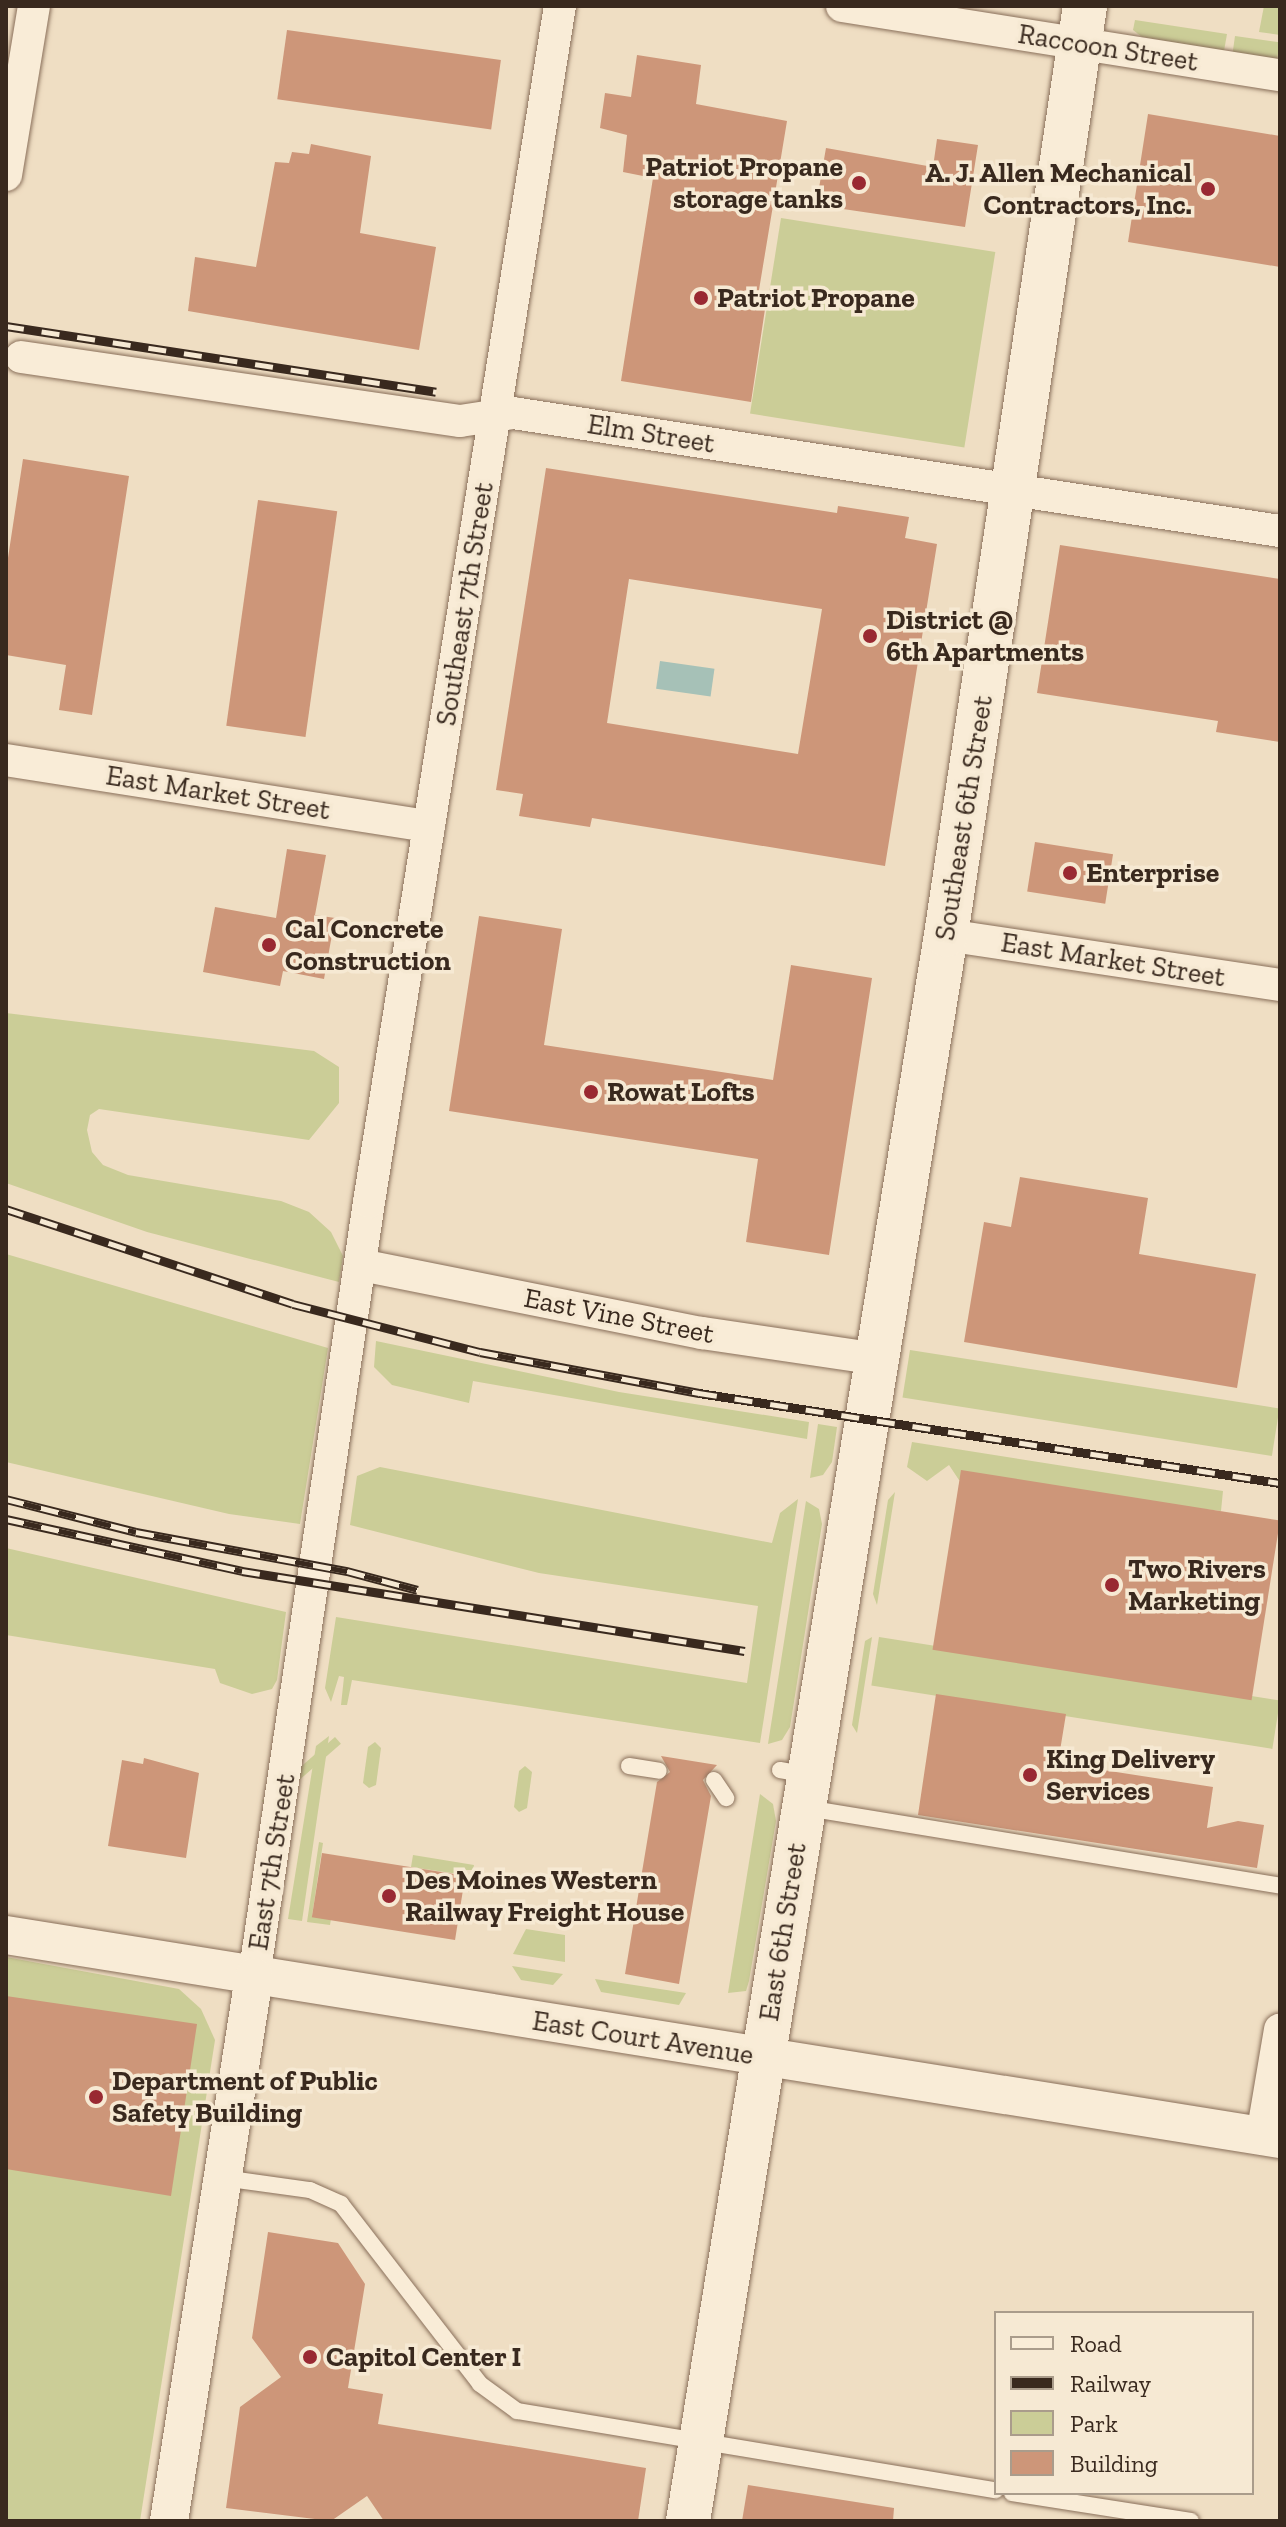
<!DOCTYPE html>
<html>
<head>
<meta charset="utf-8">
<style>
  body { margin:0 }
  #map { position:relative; width:1286px; height:2527px; overflow:hidden; background:#efdec3; font-family:"Zilla Slab",serif }
  div>[style] { position:absolute }
  .green>* { inset:0; background:#cbcd97; transform-origin:0 0 }
  .water>* { inset:0; background:#a6c1b7; transform-origin:0 0 }
  .building>* { inset:0; background:#cd9679; transform-origin:0 0 }
  .roads { filter:drop-shadow(0 0 2px #896f5a) drop-shadow(0 0 2px #896f5a) }
  .service>* { height:16px; margin:-8px; padding:0 8px; transform-origin:8px; border-radius:8px; background:#f9ecd7 }
  .minor>* { height:32px; margin:-16px; padding:0 16px; transform-origin:16px; border-radius:16px; background:#f9ecd7 }
  .tertiary>* { height:38px; margin:-19px; padding:0 19px; transform-origin:19px; border-radius:19px; background:#f9ecd7 }
  .secondary>* { height:44px; margin:-22px; padding:0 22px; transform-origin:22px; border-radius:22px; background:#f9ecd7 }
  .rail>* { height:9px; margin-top:-4.5px; transform-origin:0; background:repeating-linear-gradient(90deg,#f6e9d3 0 18px,#39291e 0 36px); box-sizing:border-box; border-block:2px solid #39291e }
  .dots>* { width:22px; height:22px; translate:-50% -50%; box-sizing:border-box; border:4px solid #f6e9d3; border-radius:50% }
  span { translate:-50% -50%; white-space:nowrap; text-align:center; line-height:1.15; -webkit-text-stroke:7px #f6e9d3; paint-order:stroke }
  .street-label { font-size:28px; color:#39291e }
  .poi-label { font-size:28px; color:#39291e; font-weight:700 }
  .right { translate:-100% -50%; text-align:right }
  .left { translate:0 -50%; text-align:left }
  .frame { position:absolute; inset:0; border:8px solid #39291e; pointer-events:none }
  .legend { position:absolute; left:994px; top:2311px; width:260px; height:184px; box-sizing:border-box; background:#f6e9d3; border:2px solid #aa9c8b; margin:0; padding:10px 14px; list-style:none; font-size:24px; color:#39291e }
  .legend li { display:flex; align-items:center; gap:16px; height:40px }
  .legend b { width:40px; border:2px solid #aa9c8b }
</style>
</head>
<body>
<div id="map">
  <div class="green">
    <i style="clip-path:polygon(1264px 6px,1278px 6px,1280px 35px,1259px 32px)"></i>
    <i style="clip-path:polygon(1135px 20px,1227px 34px,1224px 51px,1142px 37px,1133px 30px)"></i>
    <i style="left:1235px;top:36px;width:45px;height:17px;rotate:8deg"></i>
    <i style="left:781px;top:218px;width:217px;height:198px;rotate:9deg"></i>
    <i style="clip-path:polygon(6px 1013px,314px 1051px,339px 1067px,339px 1103px,309px 1140px,99px 1109px,90px 1115px,87px 1130px,92px 1152px,103px 1165px,128px 1175px,281px 1201px,309px 1212px,331px 1232px,343px 1256px,339px 1282px,147px 1232px,6px 1183px)"></i>
    <i style="clip-path:polygon(6px 1254px,328px 1348px,300px 1524px,229px 1514px,6px 1462px)"></i>
    <i style="clip-path:polygon(376px 1341px,619px 1392px,809px 1422px,807px 1439px,473px 1381px,469px 1403px,392px 1385px,374px 1367px)"></i>
    <i style="left:910px;top:1350px;width:374px;height:48px;rotate:9deg"></i>
    <i style="clip-path:polygon(818px 1424px,837px 1427px,832px 1462px,823px 1475px,810px 1478px)"></i>
    <i style="clip-path:polygon(912px 1442px,1223px 1491px,1221px 1511px,959px 1480px,949px 1465px,927px 1481px,907px 1467px)"></i>
    <i style="clip-path:polygon(380px 1467px,772px 1543px,780px 1513px,798px 1499px,760px 1743px,352px 1680px,347px 1705px,341px 1705px,344px 1677px,339px 1676px,331px 1702px,325px 1688px,336px 1617px,747px 1683px,758px 1606px,539px 1573px,350px 1525px,357px 1476px)"></i>
    <i style="clip-path:polygon(895px 1492px,877px 1605px,873px 1594px,888px 1500px)"></i>
    <i style="clip-path:polygon(806px 1501px,819px 1509px,822px 1524px,790px 1727px,782px 1740px,768px 1744px)"></i>
    <i style="clip-path:polygon(6px 1548px,286px 1612px,277px 1680px,272px 1689px,252px 1694px,220px 1683px,215px 1669px,6px 1635px)"></i>
    <i style="clip-path:polygon(872px 1637px,857px 1733px,852px 1725px,865px 1641px)"></i>
    <i style="left:879px;top:1637px;width:406px;height:49px;rotate:9deg"></i>
    <i style="clip-path:polygon(329px 1736px,302px 1921px,288px 1919px,316px 1746px)"></i>
    <i style="left:335px;top:1737px;width:9px;height:97px;rotate:49deg"></i>
    <i style="clip-path:polygon(375px 1742px,381px 1748px,376px 1785px,369px 1788px,363px 1783px,368px 1747px)"></i>
    <i style="clip-path:polygon(525px 1766px,532px 1772px,527px 1808px,519px 1812px,514px 1807px,519px 1771px)"></i>
    <i style="clip-path:polygon(760px 1794px,773px 1804px,776px 1821px,749px 1981px,746px 1991px,728px 1993px)"></i>
    <i style="clip-path:polygon(319px 1842px,323px 1843px,312px 1916px,331px 1919px,330px 1925px,307px 1922px)"></i>
    <i style="clip-path:polygon(413px 1855px,474px 1865px,473px 1870px,466px 1870px,465px 1875px,411px 1867px)"></i>
    <i style="clip-path:polygon(526px 1929px,565px 1935px,565px 1962px,513px 1954px)"></i>
    <i style="clip-path:polygon(6px 1957px,179px 1989px,201px 2009px,215px 2040px,140px 2521px,6px 2521px)"></i>
    <i style="clip-path:polygon(512px 1966px,563px 1974px,553px 1985px,521px 1980px)"></i>
    <i style="clip-path:polygon(595px 1979px,686px 1993px,679px 2005px,601px 1992px)"></i>
  </div>
  <div class="water">
    <i style="left:660px;top:661px;width:55px;height:28px;rotate:8deg"></i>
  </div>
  <div class="building">
    <i style="left:287px;top:30px;width:216px;height:70px;rotate:8deg"></i>
    <i style="clip-path:polygon(637px 55px,701px 65px,696px 104px,787px 121px,756px 308px,765px 309px,751px 402px,621px 381px,653px 178px,623px 172px,627px 135px,600px 128px,605px 93px,631px 97px)"></i>
    <i style="clip-path:polygon(1148px 114px,1280px 136px,1280px 267px,1128px 242px)"></i>
    <i style="clip-path:polygon(937px 139px,978px 145px,965px 227px,816px 205px,826px 148px,933px 167px)"></i>
    <i style="clip-path:polygon(311px 144px,371px 156px,360px 233px,436px 247px,419px 350px,188px 311px,195px 257px,256px 267px,275px 162px,289px 163px,292px 152px,309px 154px)"></i>
    <i style="clip-path:polygon(23px 459px,129px 476px,92px 715px,59px 710px,66px 665px,6px 655px,6px 571px)"></i>
    <i style="clip-path:polygon(evenodd,546px 468px,837px 513px,838px 506px,909px 517px,905px 538px,937px 544px,885px 866px,592px 818px,590px 827px,519px 816px,523px 794px,496px 790px,546px 468px,629px 579px,822px 609px,798px 754px,607px 723px,629px 579px)"></i>
    <i style="left:258px;top:500px;width:80px;height:228px;rotate:8deg"></i>
    <i style="clip-path:polygon(1060px 545px,1280px 579px,1280px 742px,1216px 732px,1218px 721px,1037px 693px)"></i>
    <i style="left:1035px;top:842px;width:79px;height:50px;rotate:9deg"></i>
    <i style="clip-path:polygon(287px 849px,326px 855px,315px 915px,335px 918px,324px 979px,283px 971px,280px 986px,203px 972px,215px 907px,276px 918px)"></i>
    <i style="clip-path:polygon(479px 916px,562px 929px,544px 1045px,773px 1080px,791px 965px,872px 978px,829px 1255px,746px 1242px,758px 1159px,449px 1111px)"></i>
    <i style="clip-path:polygon(1020px 1177px,1148px 1198px,1139px 1254px,1256px 1274px,1237px 1388px,964px 1342px,984px 1222px,1011px 1227px)"></i>
    <i style="left:961px;top:1470px;width:323px;height:182px;rotate:9deg"></i>
    <i style="clip-path:polygon(936px 1694px,1066px 1714px,1058px 1763px,1213px 1787px,1207px 1828px,1238px 1821px,1264px 1825px,1257px 1868px,918px 1815px)"></i>
    <i style="clip-path:polygon(661px 1756px,717px 1765px,703px 1780px,711px 1796px,679px 1984px,625px 1974px,657px 1782px,670px 1772px)"></i>
    <i style="clip-path:polygon(144px 1758px,199px 1773px,186px 1858px,108px 1846px,122px 1760px,143px 1764px)"></i>
    <i style="left:322px;top:1853px;width:145px;height:65px;rotate:9deg"></i>
    <i style="clip-path:polygon(6px 1996px,197px 2024px,171px 2196px,6px 2169px)"></i>
    <i style="clip-path:polygon(268px 2232px,338px 2243px,365px 2284px,348px 2388px,383px 2394px,378px 2424px,646px 2468px,638px 2521px,384px 2521px,367px 2496px,331px 2521px,226px 2508px,240px 2407px,281px 2377px,252px 2338px)"></i>
    <i style="clip-path:polygon(748px 2485px,894px 2508px,893px 2521px,742px 2521px)"></i>
  </div>
  <div class="roads">
    <div class="service">
      <i style="left:629px;top:1766px;width:30px;rotate:9deg"></i>
      <i style="left:780px;top:1770px;width:28px;rotate:10deg"></i>
      <i style="left:714px;top:1780px;width:22px;rotate:56deg"></i>
      <i style="left:806px;top:1808px;width:480px;rotate:9.3deg"></i>
      <i style="left:223px;top:2178px;width:88px;rotate:7.9deg"></i>
      <i style="left:310px;top:2190px;width:34px;rotate:24deg"></i>
      <i style="left:341px;top:2204px;width:227px;rotate:52.3deg"></i>
      <i style="left:480px;top:2384px;width:46px;rotate:36.1deg"></i>
      <i style="left:517px;top:2411px;width:485px;rotate:9.4deg"></i>
      <i style="left:1012px;top:2493px;width:181px;rotate:8.9deg"></i>
    </div>
    <div class="minor">
      <i style="left:842px;top:6px;width:443px;rotate:9deg"></i>
      <i style="left:6px;top:175px;width:171px;rotate:-80.6deg"></i>
      <i style="left:21px;top:357px;width:444px;rotate:8.3deg"></i>
      <i style="left:460px;top:421px;width:54px;rotate:-8.6deg"></i>
      <i style="left:513px;top:413px;width:776px;rotate:8.75deg"></i>
      <i style="left:6px;top:760px;width:428px;rotate:8.9deg"></i>
      <i style="left:946px;top:935px;width:338px;rotate:8.5deg"></i>
      <i style="left:361px;top:1265px;width:348px;rotate:11.3deg"></i>
      <i style="left:702px;top:1333px;width:179px;rotate:8.4deg"></i>
      <i style="left:254px;top:1977px;width:783px;rotate:-81.56deg"></i>
      <i style="left:369px;top:1202px;width:1211px;rotate:-80.93deg"></i>
      <i style="left:1262px;top:2136px;width:108px;rotate:-80.4deg"></i>
    </div>
    <div class="tertiary">
      <i style="left:6px;top:1935px;width:1290px;rotate:9.1deg"></i>
      <i style="left:169px;top:2521px;width:551px;rotate:-81.12deg"></i>
    </div>
    <div class="secondary">
      <i style="left:688px;top:2521px;width:1607px;rotate:-80.76deg"></i>
      <i style="left:946px;top:935px;width:939px;rotate:-81.49deg"></i>
    </div>
  </div>
  <div class="rail">
    <i style="left:6px;top:326px;width:435px;rotate:8.7deg"></i>
    <i style="left:6px;top:1209px;width:302px;rotate:18.3deg"></i>
    <i style="left:293px;top:1304px;width:193px;rotate:14.4deg"></i>
    <i style="left:480px;top:1352px;width:223px;rotate:10.6deg"></i>
    <i style="left:699px;top:1393px;width:588px;rotate:8.81deg"></i>
    <i style="left:6px;top:1499px;width:134px;rotate:14.2deg"></i>
    <i style="left:136px;top:1532px;width:215px;rotate:10.5deg"></i>
    <i style="left:347px;top:1571px;width:73px;rotate:15deg"></i>
    <i style="left:6px;top:1519px;width:242px;rotate:12.4deg"></i>
    <i style="left:242px;top:1571px;width:509px;rotate:9.04deg"></i>
  </div>
  <div class="dots">
    <i style="left:859px;top:183px;background:#992932"></i>
    <i style="left:1208px;top:189px;background:#992932"></i>
    <i style="left:701px;top:298px;background:#992932"></i>
    <i style="left:870px;top:636px;background:#992932"></i>
    <i style="left:1070px;top:873px;background:#992932"></i>
    <i style="left:269px;top:945px;background:#992932"></i>
    <i style="left:591px;top:1092px;background:#992932"></i>
    <i style="left:1112px;top:1585px;background:#992932"></i>
    <i style="left:1030px;top:1775px;background:#992932"></i>
    <i style="left:389px;top:1896px;background:#992932"></i>
    <i style="left:96px;top:2097px;background:#992932"></i>
    <i style="left:310px;top:2357px;background:#992932"></i>
  </div>
  <div class="street-label">
    <span style="left:1108px;top:48px;rotate:9deg">Raccoon Street</span>
    <span style="left:651px;top:434px;rotate:9deg">Elm Street</span>
    <span style="left:465px;top:604px;rotate:-81deg">Southeast 7th Street</span>
    <span style="left:218px;top:793px;rotate:9deg">East Market Street</span>
    <span style="left:964px;top:818px;rotate:-81deg">Southeast 6th Street</span>
    <span style="left:1113px;top:960px;rotate:9deg">East Market Street</span>
    <span style="left:619px;top:1316px;rotate:11deg">East Vine Street</span>
    <span style="left:272px;top:1862px;rotate:-81deg">East 7th Street</span>
    <span style="left:783px;top:1932px;rotate:-81deg">East 6th Street</span>
    <span style="left:643px;top:2038px;rotate:9deg">East Court Avenue</span>
  </div>
  <div class="poi-label">
    <span class="right" style="left:843px;top:183px">Patriot Propane<br>storage tanks</span>
    <span class="right" style="left:1192px;top:189px">A. J. Allen Mechanical<br>Contractors, Inc.</span>
    <span class="left" style="left:717px;top:298px">Patriot Propane</span>
    <span class="left" style="left:886px;top:636px">District @<br>6th Apartments</span>
    <span class="left" style="left:1086px;top:873px">Enterprise</span>
    <span class="left" style="left:285px;top:945px">Cal Concrete<br>Construction</span>
    <span class="left" style="left:607px;top:1092px">Rowat Lofts</span>
    <span class="left" style="left:1128px;top:1585px">Two Rivers<br>Marketing</span>
    <span class="left" style="left:1046px;top:1775px">King Delivery<br>Services</span>
    <span class="left" style="left:405px;top:1896px">Des Moines Western<br>Railway Freight House</span>
    <span class="left" style="left:112px;top:2097px">Department of Public<br>Safety Building</span>
    <span class="left" style="left:326px;top:2357px">Capitol Center I</span>
  </div>
  <div class="frame"></div>
  <ul class="legend">
  <li><b style="height:10px;background:#f9ecd7"></b>Road</li>
  <li><b style="height:10px;background:#39291e"></b>Railway</li>
  <li><b style="height:22px;background:#cbcd97"></b>Park</li>
  <li><b style="height:22px;background:#cd9679"></b>Building</li>
  </ul>
</div>
</body>
</html>
